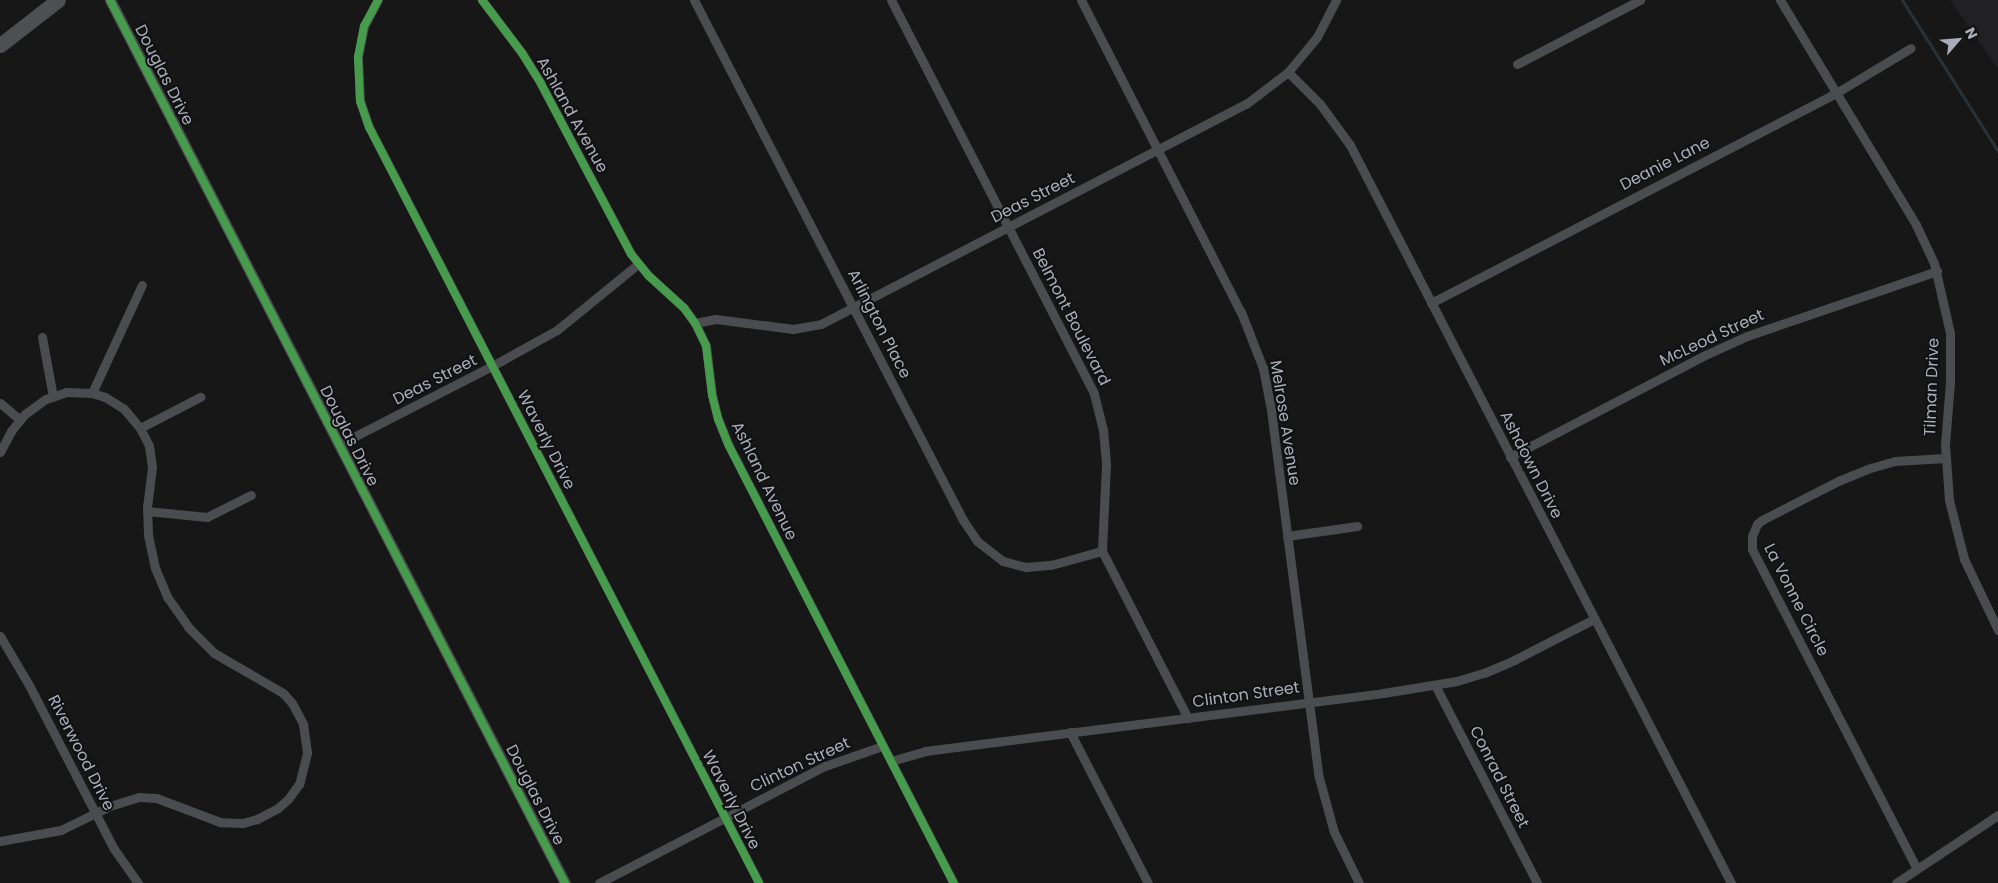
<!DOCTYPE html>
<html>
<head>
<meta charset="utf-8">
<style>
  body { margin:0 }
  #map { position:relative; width:1998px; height:883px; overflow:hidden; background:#171717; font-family:Poppins,sans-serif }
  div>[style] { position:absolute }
  .built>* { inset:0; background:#212123 }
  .stream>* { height:3px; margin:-1.5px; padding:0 1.5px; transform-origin:1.5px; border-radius:1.5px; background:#2a3239 }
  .minor>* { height:9px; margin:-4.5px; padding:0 4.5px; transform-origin:4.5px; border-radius:4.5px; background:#4b4c50 }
  .tertiary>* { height:11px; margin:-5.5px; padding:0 5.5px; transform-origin:5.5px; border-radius:5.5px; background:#4b4c50 }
  .primary>* { height:15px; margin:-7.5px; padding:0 7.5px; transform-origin:7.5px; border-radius:7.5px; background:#4d4f52 }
  .cycleway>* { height:8px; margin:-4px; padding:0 4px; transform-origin:4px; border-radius:4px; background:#469c4c }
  span { translate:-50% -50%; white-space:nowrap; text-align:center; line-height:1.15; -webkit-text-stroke:4px #111113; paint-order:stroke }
  .street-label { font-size:16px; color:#a8adb8 }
  .north { position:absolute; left:1933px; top:15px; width:50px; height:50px; -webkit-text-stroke:4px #111113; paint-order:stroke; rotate:63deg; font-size:14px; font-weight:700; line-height:20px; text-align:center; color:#a8adb8 }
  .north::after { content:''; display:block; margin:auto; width:18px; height:22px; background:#a8adb8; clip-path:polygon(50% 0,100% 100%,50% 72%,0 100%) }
</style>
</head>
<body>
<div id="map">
  <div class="built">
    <i style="clip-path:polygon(1950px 0,1998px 0,1998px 69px,1996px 66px)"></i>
  </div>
  <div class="stream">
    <i style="left:1902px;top:0;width:179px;rotate:57.6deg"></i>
  </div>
  <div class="minor">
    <i style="left:378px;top:0;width:30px;rotate:118deg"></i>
    <i style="left:364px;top:26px;width:32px;rotate:101deg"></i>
    <i style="left:358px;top:57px;width:44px;rotate:87.4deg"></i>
    <i style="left:360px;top:101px;width:28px;rotate:71deg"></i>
    <i style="left:369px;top:127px;width:851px;rotate:62.71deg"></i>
    <i style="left:482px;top:0;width:66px;rotate:53deg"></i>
    <i style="left:522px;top:53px;width:36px;rotate:58deg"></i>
    <i style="left:541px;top:84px;width:192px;rotate:62.1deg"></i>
    <i style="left:631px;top:254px;width:28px;rotate:51deg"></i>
    <i style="left:649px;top:276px;width:47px;rotate:42.4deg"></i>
    <i style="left:684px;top:308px;width:19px;rotate:54deg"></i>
    <i style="left:695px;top:323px;width:25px;rotate:64deg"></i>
    <i style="left:706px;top:346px;width:49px;rotate:83deg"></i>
    <i style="left:712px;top:395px;width:25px;rotate:76deg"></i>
    <i style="left:718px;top:419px;width:29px;rotate:68deg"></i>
    <i style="left:729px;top:446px;width:492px;rotate:62.8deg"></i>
    <i style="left:694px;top:0;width:585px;rotate:62.65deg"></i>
    <i style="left:963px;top:520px;width:25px;rotate:56deg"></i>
    <i style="left:977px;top:541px;width:33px;rotate:38deg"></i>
    <i style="left:1003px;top:561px;width:24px;rotate:15deg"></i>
    <i style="left:1026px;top:567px;width:25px;rotate:-5deg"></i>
    <i style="left:1051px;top:565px;width:53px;rotate:-15.4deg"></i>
    <i style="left:891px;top:0;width:443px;rotate:62.7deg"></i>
    <i style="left:1094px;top:394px;width:36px;rotate:76deg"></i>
    <i style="left:1103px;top:429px;width:36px;rotate:85deg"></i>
    <i style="left:1106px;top:465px;width:86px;rotate:92.7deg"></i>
    <i style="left:1102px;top:551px;width:188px;rotate:62.8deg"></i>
    <i style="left:1081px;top:0;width:351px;rotate:62.9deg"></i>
    <i style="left:1241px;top:312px;width:60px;rotate:68.6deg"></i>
    <i style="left:1263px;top:368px;width:43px;rotate:79.2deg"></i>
    <i style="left:1271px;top:410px;width:367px;rotate:82.6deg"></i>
    <i style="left:1318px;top:774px;width:60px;rotate:74.6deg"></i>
    <i style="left:1334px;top:832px;width:57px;rotate:63.9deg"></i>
    <i style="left:1780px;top:0;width:263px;rotate:58.8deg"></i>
    <i style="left:1916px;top:225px;width:42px;rotate:64.7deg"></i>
    <i style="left:1934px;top:263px;width:72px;rotate:77.1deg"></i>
    <i style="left:1950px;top:333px;width:49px;rotate:90deg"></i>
    <i style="left:1950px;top:382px;width:62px;rotate:94.6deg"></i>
    <i style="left:1945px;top:444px;width:56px;rotate:85.9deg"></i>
    <i style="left:1949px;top:500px;width:61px;rotate:75.7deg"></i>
    <i style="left:1964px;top:559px;width:79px;rotate:64.4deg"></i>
    <i style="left:1517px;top:64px;width:139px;rotate:-27.5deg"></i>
    <i style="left:1288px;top:72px;width:45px;rotate:45deg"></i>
    <i style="left:1320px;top:104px;width:51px;rotate:53.8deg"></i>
    <i style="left:1350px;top:145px;width:831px;rotate:62.69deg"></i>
    <i style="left:1431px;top:303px;width:456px;rotate:-27.4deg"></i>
    <i style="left:1836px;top:93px;width:87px;rotate:-31deg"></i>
    <i style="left:695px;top:323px;width:21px;rotate:-11deg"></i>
    <i style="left:716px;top:319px;width:78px;rotate:7.4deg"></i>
    <i style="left:793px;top:329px;width:28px;rotate:-10deg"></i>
    <i style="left:821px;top:324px;width:479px;rotate:-27.4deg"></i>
    <i style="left:1246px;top:104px;width:53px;rotate:-37.3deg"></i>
    <i style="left:1288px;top:72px;width:45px;rotate:-50.4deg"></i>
    <i style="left:1317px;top:37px;width:42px;rotate:-62.8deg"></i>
    <i style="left:42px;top:337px;width:61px;rotate:79.6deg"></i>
    <i style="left:92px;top:393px;width:119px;rotate:-65.2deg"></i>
    <i style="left:0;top:403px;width:25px;rotate:40deg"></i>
    <i style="left:140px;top:428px;width:68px;rotate:-27.3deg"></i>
    <i style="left:338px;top:445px;width:173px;rotate:-27.2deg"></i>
    <i style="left:492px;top:366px;width:74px;rotate:-29deg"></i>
    <i style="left:557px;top:330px;width:104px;rotate:-39.2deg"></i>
    <i style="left:0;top:452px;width:24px;rotate:-62deg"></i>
    <i style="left:11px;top:431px;width:22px;rotate:-51deg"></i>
    <i style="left:25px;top:414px;width:26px;rotate:-36deg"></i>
    <i style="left:46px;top:399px;width:21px;rotate:-19deg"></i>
    <i style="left:66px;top:392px;width:26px;rotate:2deg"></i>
    <i style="left:92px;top:393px;width:14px;rotate:17deg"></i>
    <i style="left:105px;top:397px;width:22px;rotate:32deg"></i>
    <i style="left:124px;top:409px;width:25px;rotate:50deg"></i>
    <i style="left:140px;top:428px;width:20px;rotate:63deg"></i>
    <i style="left:149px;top:446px;width:21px;rotate:82deg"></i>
    <i style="left:152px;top:467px;width:38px;rotate:97deg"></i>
    <i style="left:147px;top:505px;width:30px;rotate:88deg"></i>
    <i style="left:148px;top:535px;width:34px;rotate:78deg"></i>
    <i style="left:155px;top:568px;width:33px;rotate:67deg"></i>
    <i style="left:168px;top:598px;width:35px;rotate:55deg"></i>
    <i style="left:188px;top:627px;width:37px;rotate:45deg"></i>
    <i style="left:214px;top:653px;width:80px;rotate:30.1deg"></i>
    <i style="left:283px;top:693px;width:13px;rotate:48deg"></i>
    <i style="left:292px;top:703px;width:24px;rotate:62deg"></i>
    <i style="left:303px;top:724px;width:29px;rotate:82deg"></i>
    <i style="left:307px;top:753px;width:32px;rotate:104deg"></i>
    <i style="left:299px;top:784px;width:19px;rotate:126deg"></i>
    <i style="left:288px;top:799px;width:13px;rotate:138deg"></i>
    <i style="left:278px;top:808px;width:24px;rotate:152deg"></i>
    <i style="left:257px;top:819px;width:15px;rotate:164deg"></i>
    <i style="left:243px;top:823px;width:23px;rotate:-178deg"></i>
    <i style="left:220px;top:822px;width:68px;rotate:-159.4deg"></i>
    <i style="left:156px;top:798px;width:17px;rotate:-177deg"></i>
    <i style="left:139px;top:797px;width:28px;rotate:163deg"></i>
    <i style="left:112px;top:805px;width:57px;rotate:153.9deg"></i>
    <i style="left:61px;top:830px;width:62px;rotate:169.8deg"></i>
    <i style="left:1510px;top:457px;width:218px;rotate:-27.6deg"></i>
    <i style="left:1703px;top:356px;width:48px;rotate:-24.4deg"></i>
    <i style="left:1747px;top:336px;width:201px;rotate:-18.9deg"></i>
    <i style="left:147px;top:511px;width:60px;rotate:5.7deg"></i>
    <i style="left:207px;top:517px;width:49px;rotate:-26.6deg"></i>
    <i style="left:1287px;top:536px;width:71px;rotate:-8.1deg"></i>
    <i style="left:0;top:636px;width:59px;rotate:59.5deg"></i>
    <i style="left:30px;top:687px;width:182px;rotate:62.6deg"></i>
    <i style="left:114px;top:849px;width:42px;rotate:54.8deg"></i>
    <i style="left:1435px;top:685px;width:223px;rotate:62.7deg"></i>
    <i style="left:1070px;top:732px;width:170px;rotate:62.7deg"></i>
    <i style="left:891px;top:761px;width:35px;rotate:-16deg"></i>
    <i style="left:925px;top:751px;width:462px;rotate:-7.2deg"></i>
    <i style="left:1383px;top:693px;width:75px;rotate:-9.2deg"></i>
    <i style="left:1457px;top:681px;width:28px;rotate:-17deg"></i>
    <i style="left:1484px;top:673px;width:33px;rotate:-23deg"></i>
    <i style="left:1514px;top:660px;width:90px;rotate:-27.1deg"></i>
    <i style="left:1917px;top:869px;width:360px;rotate:-117.3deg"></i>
    <i style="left:1752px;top:549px;width:13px;rotate:-90deg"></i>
    <i style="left:1752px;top:536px;width:13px;rotate:-67deg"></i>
    <i style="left:1757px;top:524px;width:6px;rotate:-39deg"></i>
    <i style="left:1762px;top:520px;width:85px;rotate:-27.2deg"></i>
    <i style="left:1838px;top:481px;width:31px;rotate:-22deg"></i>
    <i style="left:1867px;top:469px;width:29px;rotate:-16deg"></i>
    <i style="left:1895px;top:461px;width:50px;rotate:-3.4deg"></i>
    <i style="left:599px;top:883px;width:254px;rotate:-27.4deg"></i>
    <i style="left:825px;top:766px;width:60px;rotate:-19.3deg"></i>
    <i style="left:1896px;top:883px;width:123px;rotate:-33.7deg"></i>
  </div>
  <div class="tertiary">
    <i style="left:110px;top:0;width:993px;rotate:62.74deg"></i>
  </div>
  <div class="primary">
    <i style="left:0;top:45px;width:73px;rotate:-37.8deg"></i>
  </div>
  <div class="cycleway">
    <i style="left:110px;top:0;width:993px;rotate:62.74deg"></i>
    <i style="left:378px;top:0;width:30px;rotate:118deg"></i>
    <i style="left:364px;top:26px;width:32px;rotate:101deg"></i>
    <i style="left:358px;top:57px;width:44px;rotate:87.4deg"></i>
    <i style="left:360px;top:101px;width:28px;rotate:71deg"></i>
    <i style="left:369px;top:127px;width:851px;rotate:62.71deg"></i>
    <i style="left:482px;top:0;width:66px;rotate:53deg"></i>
    <i style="left:522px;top:53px;width:36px;rotate:58deg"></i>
    <i style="left:541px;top:84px;width:192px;rotate:62.1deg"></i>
    <i style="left:631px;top:254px;width:28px;rotate:51deg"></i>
    <i style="left:649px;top:276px;width:47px;rotate:42.4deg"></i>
    <i style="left:684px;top:308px;width:19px;rotate:54deg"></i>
    <i style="left:695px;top:323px;width:25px;rotate:64deg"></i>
    <i style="left:706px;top:346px;width:49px;rotate:83deg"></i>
    <i style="left:712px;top:395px;width:25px;rotate:76deg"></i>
    <i style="left:718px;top:419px;width:29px;rotate:68deg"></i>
    <i style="left:729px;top:446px;width:492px;rotate:62.8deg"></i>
  </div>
  <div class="street-label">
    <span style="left:164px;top:75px;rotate:63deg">Douglas Drive</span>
    <span style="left:572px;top:115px;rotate:61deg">Ashland Avenue</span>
    <span style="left:1665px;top:164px;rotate:-27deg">Deanie Lane</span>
    <span style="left:1033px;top:198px;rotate:-27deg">Deas Street</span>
    <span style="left:1071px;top:317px;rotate:63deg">Belmont Boulevard</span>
    <span style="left:879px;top:324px;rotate:63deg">Arlington Place</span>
    <span style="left:1712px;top:338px;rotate:-25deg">McLeod Street</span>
    <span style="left:435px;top:380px;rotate:-27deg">Deas Street</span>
    <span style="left:1932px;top:387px;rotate:-88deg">Tilman Drive</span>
    <span style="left:1285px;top:423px;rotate:81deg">Melrose Avenue</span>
    <span style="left:349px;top:436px;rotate:63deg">Douglas Drive</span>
    <span style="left:546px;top:440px;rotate:63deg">Waverly Drive</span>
    <span style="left:1531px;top:465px;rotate:63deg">Ashdown Drive</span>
    <span style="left:764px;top:481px;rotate:64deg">Ashland Avenue</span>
    <span style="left:1796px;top:600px;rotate:63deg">La Vonne Circle</span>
    <span style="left:1246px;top:695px;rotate:-8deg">Clinton Street</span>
    <span style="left:81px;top:753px;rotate:63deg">Riverwood Drive</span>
    <span style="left:800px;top:765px;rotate:-25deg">Clinton Street</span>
    <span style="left:1499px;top:777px;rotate:63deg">Conrad Street</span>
    <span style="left:535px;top:795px;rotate:63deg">Douglas Drive</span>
    <span style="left:731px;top:800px;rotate:63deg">Waverly Drive</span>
  </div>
  <div class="north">N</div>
</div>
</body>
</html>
